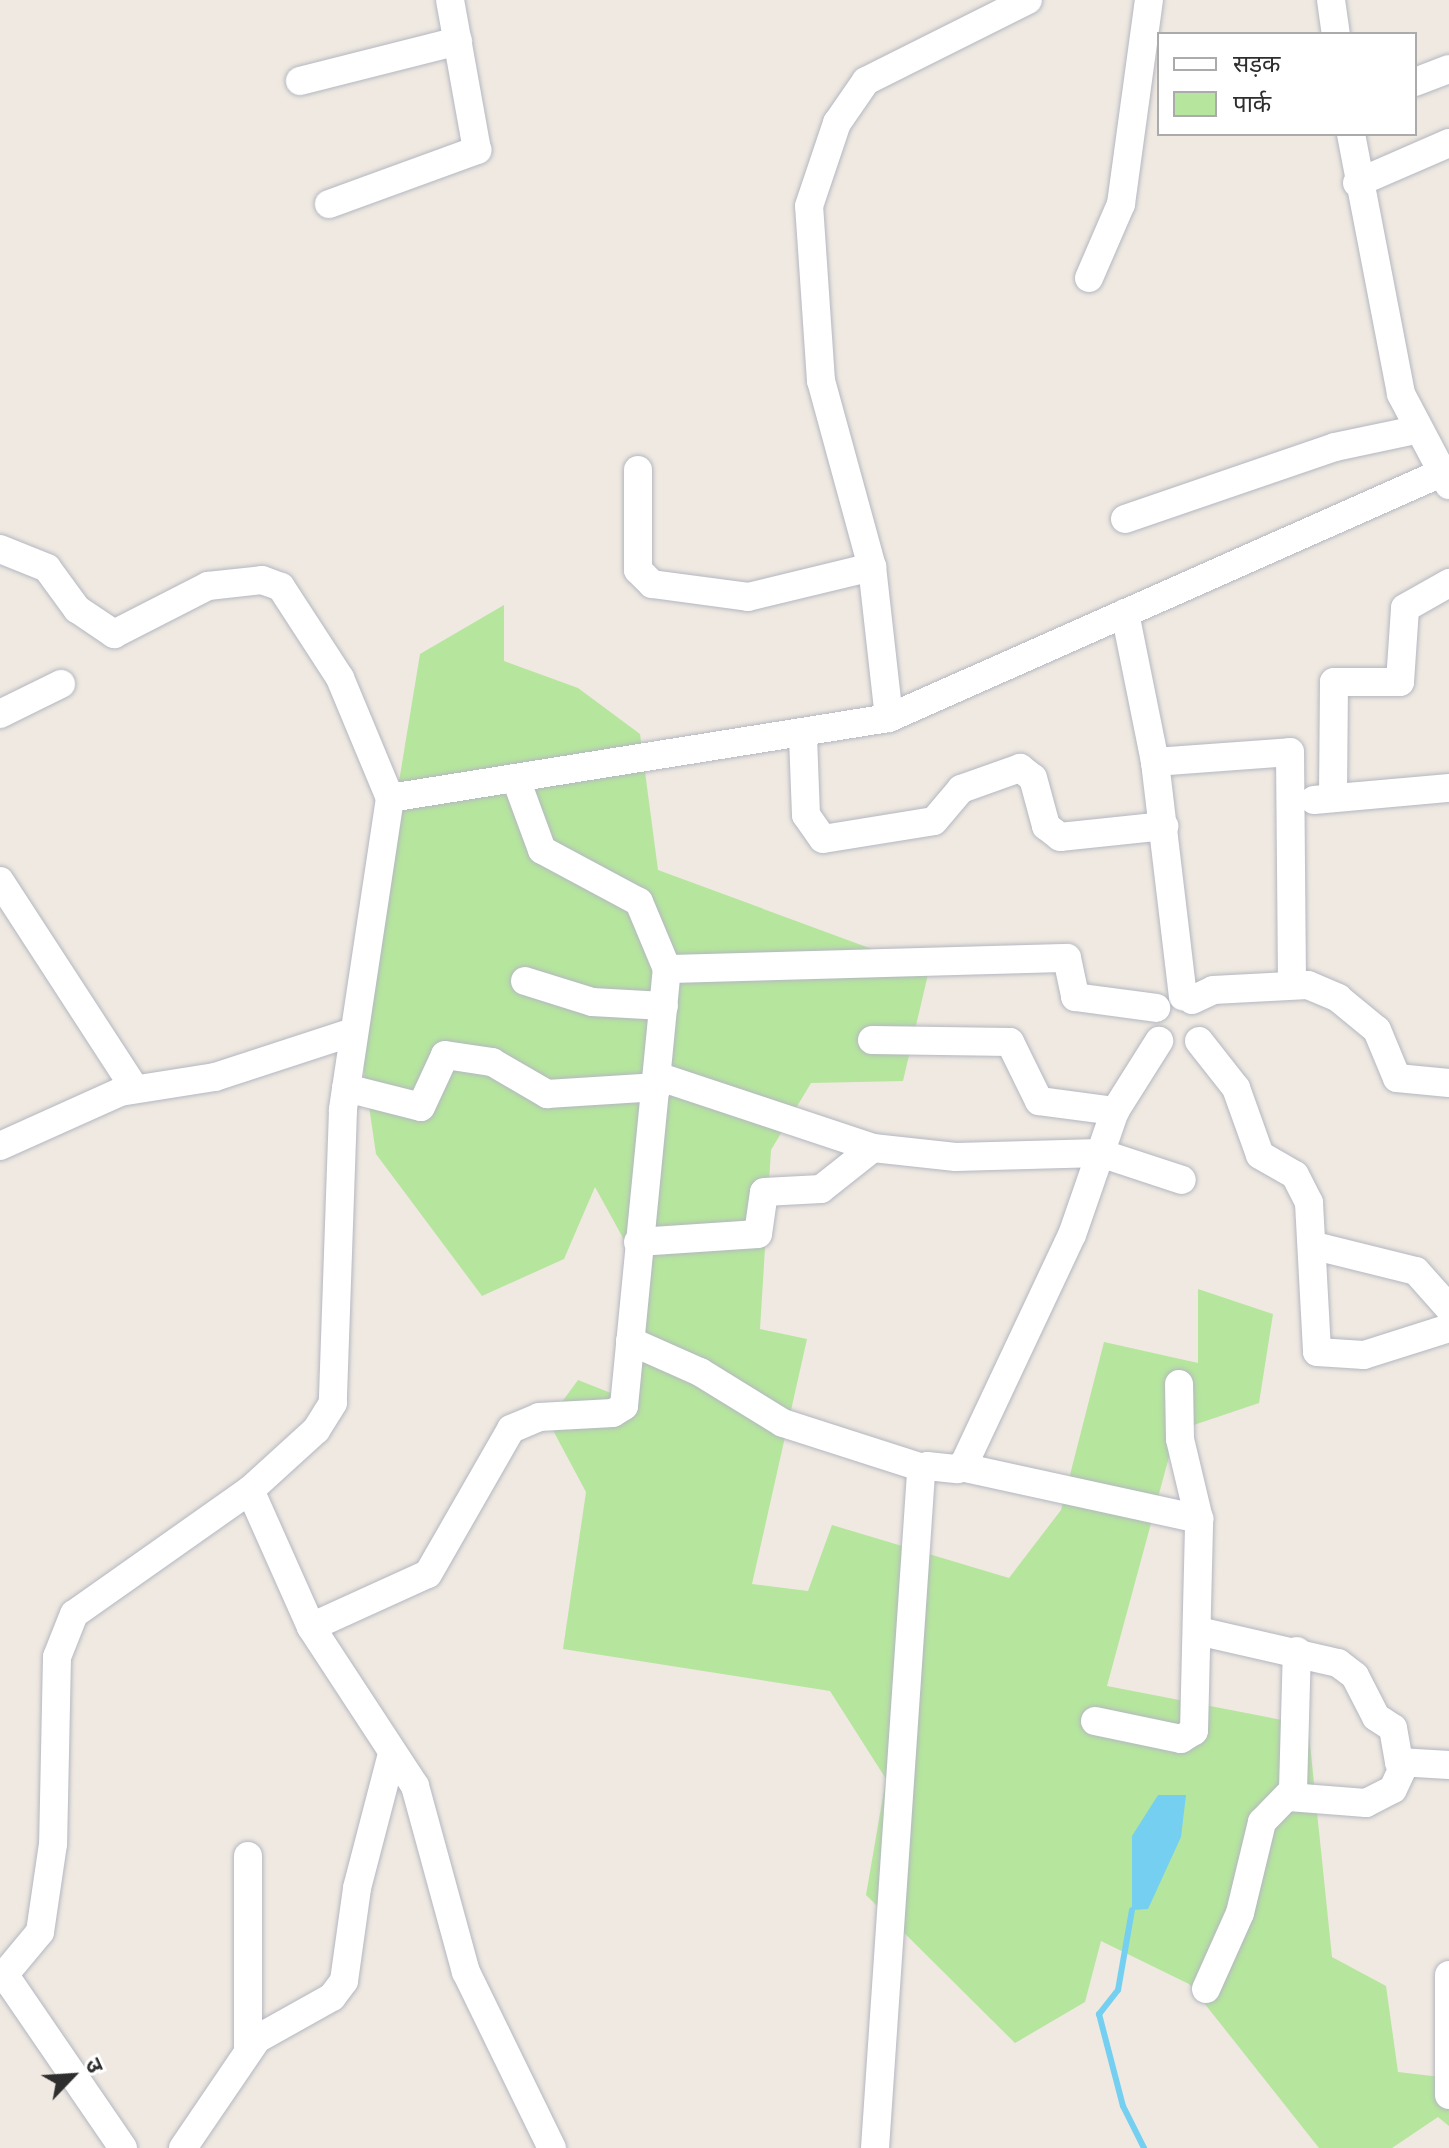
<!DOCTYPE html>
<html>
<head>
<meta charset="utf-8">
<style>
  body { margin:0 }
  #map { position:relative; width:1449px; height:2148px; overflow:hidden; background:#efe9e1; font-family:"Source Sans 3","Noto Sans Devanagari",sans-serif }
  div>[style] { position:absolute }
  .green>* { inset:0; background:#b6e59e }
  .water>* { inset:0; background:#75cff0 }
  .stream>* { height:6px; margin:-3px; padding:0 3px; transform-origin:3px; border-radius:3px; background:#75cff0 }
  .roads { filter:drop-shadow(0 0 2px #b4b7c1) drop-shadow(0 0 2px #b4b7c1) }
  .minor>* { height:28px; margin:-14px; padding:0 14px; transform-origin:14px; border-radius:14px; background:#fff }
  span { translate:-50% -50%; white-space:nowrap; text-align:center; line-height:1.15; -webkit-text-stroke:6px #fff; paint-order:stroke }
  .legend { position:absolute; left:1157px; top:32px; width:260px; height:104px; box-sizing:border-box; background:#fff; border:2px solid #ababab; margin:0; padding:10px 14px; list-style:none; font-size:24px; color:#2e2e2e }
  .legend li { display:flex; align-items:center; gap:16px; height:40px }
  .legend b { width:40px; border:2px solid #ababab }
  .north { position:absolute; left:32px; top:2036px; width:80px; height:80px; -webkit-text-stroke:6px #fff; paint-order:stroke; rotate:65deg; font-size:22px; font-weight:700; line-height:32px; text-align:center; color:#2e2e2e }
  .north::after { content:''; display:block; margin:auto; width:28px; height:36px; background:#2e2e2e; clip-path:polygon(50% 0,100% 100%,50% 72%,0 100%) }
</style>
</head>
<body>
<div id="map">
  <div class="green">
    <i style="clip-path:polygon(504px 605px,504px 661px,578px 688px,640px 734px,658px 870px,929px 970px,903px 1081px,811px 1083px,771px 1150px,760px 1329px,807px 1339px,752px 1584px,808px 1591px,832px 1525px,1009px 1578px,1061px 1510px,1104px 1342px,1198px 1363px,1198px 1289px,1273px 1314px,1259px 1403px,1176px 1431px,1107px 1686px,1308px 1725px,1332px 1957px,1386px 1986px,1398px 2072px,1449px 2078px,1449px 2126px,1438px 2117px,1392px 2148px,1319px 2148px,1189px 1984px,1101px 1941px,1085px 2002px,1015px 2043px,866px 1895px,886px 1779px,830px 1691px,563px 1649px,586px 1492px,548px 1421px,578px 1380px,626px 1399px,628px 1247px,595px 1187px,564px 1259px,482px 1296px,376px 1154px,358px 1031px,420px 654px)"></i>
  </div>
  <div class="water">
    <i style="clip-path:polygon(1158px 1795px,1186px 1795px,1181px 1837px,1148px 1909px,1132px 1910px,1132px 1836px)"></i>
  </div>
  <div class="stream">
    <i style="left:1132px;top:1910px;width:81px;rotate:99.9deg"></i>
    <i style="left:1118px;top:1990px;width:31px;rotate:128deg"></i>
    <i style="left:1099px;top:2014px;width:95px;rotate:75.4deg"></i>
    <i style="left:1123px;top:2106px;width:47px;rotate:63.4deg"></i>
  </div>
  <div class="roads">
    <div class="minor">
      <i style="left:1331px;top:0;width:34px;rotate:82deg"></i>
      <i style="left:300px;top:81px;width:163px;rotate:-14.2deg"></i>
      <i style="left:1415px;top:82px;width:36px;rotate:-21deg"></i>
      <i style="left:1351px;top:134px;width:265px;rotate:79.1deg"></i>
      <i style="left:1401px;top:394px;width:103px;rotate:62.2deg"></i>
      <i style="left:1357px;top:183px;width:100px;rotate:-23.5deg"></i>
      <i style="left:329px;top:204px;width:158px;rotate:-20deg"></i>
      <i style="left:477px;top:150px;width:152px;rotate:-100.2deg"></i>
      <i style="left:1089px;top:278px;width:81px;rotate:-66.6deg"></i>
      <i style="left:1121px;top:204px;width:206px;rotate:-82.2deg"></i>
      <i style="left:638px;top:470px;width:100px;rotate:90deg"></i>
      <i style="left:638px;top:570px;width:20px;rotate:45deg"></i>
      <i style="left:652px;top:584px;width:97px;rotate:7.7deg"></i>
      <i style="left:748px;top:597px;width:128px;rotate:-13.6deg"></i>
      <i style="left:1125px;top:519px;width:222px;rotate:-18.9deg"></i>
      <i style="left:1335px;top:447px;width:83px;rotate:-11.9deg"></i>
      <i style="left:0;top:549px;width:51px;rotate:22deg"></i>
      <i style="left:47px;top:568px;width:51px;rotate:53.8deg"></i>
      <i style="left:77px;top:609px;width:45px;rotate:34deg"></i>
      <i style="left:114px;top:634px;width:106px;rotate:-27.1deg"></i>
      <i style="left:208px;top:586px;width:54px;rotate:-6.3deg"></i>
      <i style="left:262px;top:580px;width:20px;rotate:20deg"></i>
      <i style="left:281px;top:587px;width:108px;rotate:57deg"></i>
      <i style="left:340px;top:678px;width:130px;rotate:67.4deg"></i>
      <i style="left:390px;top:798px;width:316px;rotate:98.6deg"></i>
      <i style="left:343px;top:1110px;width:293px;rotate:92deg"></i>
      <i style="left:333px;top:1403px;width:32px;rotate:122deg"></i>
      <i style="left:316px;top:1430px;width:89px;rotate:137.7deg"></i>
      <i style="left:250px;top:1490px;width:215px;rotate:144.8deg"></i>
      <i style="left:74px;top:1614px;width:46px;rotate:111.6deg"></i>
      <i style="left:57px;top:1657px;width:187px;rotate:91.2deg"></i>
      <i style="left:53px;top:1844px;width:89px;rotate:98.4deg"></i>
      <i style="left:40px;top:1932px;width:62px;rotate:129.8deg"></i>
      <i style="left:1125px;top:613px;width:152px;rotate:78.6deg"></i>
      <i style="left:1155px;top:762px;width:236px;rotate:83.2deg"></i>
      <i style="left:0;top:714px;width:68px;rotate:-26.2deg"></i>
      <i style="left:889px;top:718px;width:152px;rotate:-96.4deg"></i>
      <i style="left:872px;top:567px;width:193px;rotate:-105.3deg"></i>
      <i style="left:821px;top:381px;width:175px;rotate:-93.9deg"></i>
      <i style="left:809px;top:206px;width:88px;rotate:-71.4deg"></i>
      <i style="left:837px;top:123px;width:51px;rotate:-55.4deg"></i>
      <i style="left:866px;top:81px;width:181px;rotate:-26.6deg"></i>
      <i style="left:803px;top:737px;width:78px;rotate:87.8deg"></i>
      <i style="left:806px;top:815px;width:29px;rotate:55deg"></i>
      <i style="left:823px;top:839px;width:112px;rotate:-9.2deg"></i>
      <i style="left:934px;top:821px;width:42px;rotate:-49.8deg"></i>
      <i style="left:961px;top:789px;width:63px;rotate:-19.6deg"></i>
      <i style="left:1020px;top:768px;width:16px;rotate:38deg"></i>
      <i style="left:1033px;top:778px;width:50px;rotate:74.8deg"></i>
      <i style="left:1046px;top:826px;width:18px;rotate:38deg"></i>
      <i style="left:1060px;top:837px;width:105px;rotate:-6deg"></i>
      <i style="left:1155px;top:762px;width:135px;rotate:-4.2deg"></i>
      <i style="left:1290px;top:752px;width:229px;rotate:89.5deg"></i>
      <i style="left:1333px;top:797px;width:115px;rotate:-89.5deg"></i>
      <i style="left:1334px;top:682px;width:66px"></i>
      <i style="left:1400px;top:682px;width:74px;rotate:-86.1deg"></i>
      <i style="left:1405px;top:608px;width:51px;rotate:-29.6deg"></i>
      <i style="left:390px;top:798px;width:505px;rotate:-9.11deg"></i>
      <i style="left:889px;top:718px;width:604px;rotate:-23.93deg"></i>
      <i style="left:1314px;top:800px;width:136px;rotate:-5.1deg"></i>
      <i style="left:0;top:881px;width:246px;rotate:57deg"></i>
      <i style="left:667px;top:969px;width:400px;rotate:-1.6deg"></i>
      <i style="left:1067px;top:958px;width:40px;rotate:78deg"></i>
      <i style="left:1075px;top:997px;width:82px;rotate:7.7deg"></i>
      <i style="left:525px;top:981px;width:70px;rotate:17.4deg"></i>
      <i style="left:592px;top:1002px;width:72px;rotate:3.2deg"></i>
      <i style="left:1192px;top:1000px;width:23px;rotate:-25deg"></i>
      <i style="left:1213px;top:990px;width:95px;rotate:-3deg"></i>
      <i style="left:1308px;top:985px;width:33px;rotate:23deg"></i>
      <i style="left:1338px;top:998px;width:50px;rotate:39.4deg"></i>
      <i style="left:1377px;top:1030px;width:52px;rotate:67.4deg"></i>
      <i style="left:1397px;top:1078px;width:52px;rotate:5.5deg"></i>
      <i style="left:872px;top:1040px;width:138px;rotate:0.8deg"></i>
      <i style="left:1010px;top:1042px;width:66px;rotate:63.8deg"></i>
      <i style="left:1039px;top:1101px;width:77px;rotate:7.5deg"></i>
      <i style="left:1199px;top:1041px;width:60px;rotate:51.8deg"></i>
      <i style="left:1236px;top:1088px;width:71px;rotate:70.3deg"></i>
      <i style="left:1260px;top:1155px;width:40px;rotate:29.7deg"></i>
      <i style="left:1295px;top:1175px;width:31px;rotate:63deg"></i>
      <i style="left:1309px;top:1203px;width:149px;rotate:86.9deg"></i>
      <i style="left:1317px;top:1352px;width:47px;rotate:3.7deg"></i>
      <i style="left:1364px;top:1355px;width:89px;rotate:-17.6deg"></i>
      <i style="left:660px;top:1077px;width:225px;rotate:18.4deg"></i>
      <i style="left:873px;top:1148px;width:83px;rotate:6.2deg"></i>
      <i style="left:956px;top:1157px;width:144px;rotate:-1.6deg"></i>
      <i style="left:1100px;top:1153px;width:86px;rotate:18.2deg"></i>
      <i style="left:346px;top:1088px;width:77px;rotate:14.2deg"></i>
      <i style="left:421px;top:1107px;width:57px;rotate:-65.2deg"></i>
      <i style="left:445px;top:1055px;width:48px;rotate:8.5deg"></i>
      <i style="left:492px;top:1062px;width:64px;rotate:30.2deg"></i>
      <i style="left:547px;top:1094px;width:111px;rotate:-3.6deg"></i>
      <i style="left:0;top:1146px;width:132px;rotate:-24.2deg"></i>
      <i style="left:120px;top:1092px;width:96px;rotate:-9deg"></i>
      <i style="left:215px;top:1077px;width:145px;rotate:-18.1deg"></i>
      <i style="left:638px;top:1242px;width:120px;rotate:-3.8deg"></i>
      <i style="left:758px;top:1234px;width:42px;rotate:-81.9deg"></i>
      <i style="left:764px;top:1192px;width:57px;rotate:-3deg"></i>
      <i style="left:821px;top:1189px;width:66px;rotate:-38.3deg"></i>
      <i style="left:1315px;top:1246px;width:104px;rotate:13.9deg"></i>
      <i style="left:1416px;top:1271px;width:50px;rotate:48.3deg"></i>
      <i style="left:630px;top:1341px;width:77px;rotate:23.9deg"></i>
      <i style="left:700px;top:1372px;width:97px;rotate:31.6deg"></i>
      <i style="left:783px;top:1423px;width:147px;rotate:17.8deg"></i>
      <i style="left:961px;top:1467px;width:244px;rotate:12.3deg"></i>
      <i style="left:250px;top:1490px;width:150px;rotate:66deg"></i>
      <i style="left:311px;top:1627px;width:190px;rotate:56.8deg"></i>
      <i style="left:415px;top:1786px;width:193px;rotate:74.7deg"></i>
      <i style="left:466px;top:1972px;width:196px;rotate:64deg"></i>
      <i style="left:311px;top:1627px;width:128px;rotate:-24.4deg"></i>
      <i style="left:428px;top:1574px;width:167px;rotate:-60.2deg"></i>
      <i style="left:511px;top:1429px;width:30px;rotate:-23deg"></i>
      <i style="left:539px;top:1417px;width:74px;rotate:-3.1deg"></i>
      <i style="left:613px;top:1413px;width:13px;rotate:-32deg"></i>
      <i style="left:624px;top:1406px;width:439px;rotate:-84.4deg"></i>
      <i style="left:667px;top:969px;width:73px;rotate:-112.7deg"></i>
      <i style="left:639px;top:902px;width:110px;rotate:-151.8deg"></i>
      <i style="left:542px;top:850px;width:72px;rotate:-110.2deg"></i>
      <i style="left:1198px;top:1631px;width:144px;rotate:12.9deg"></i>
      <i style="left:1338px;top:1663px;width:21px;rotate:37deg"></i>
      <i style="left:1355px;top:1676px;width:46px;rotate:62.9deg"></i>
      <i style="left:1376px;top:1717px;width:20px;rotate:33deg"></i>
      <i style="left:1393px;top:1728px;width:35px;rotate:80deg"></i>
      <i style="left:1399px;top:1762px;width:50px;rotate:3.4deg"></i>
      <i style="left:1095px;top:1721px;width:88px;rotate:11.8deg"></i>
      <i style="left:1181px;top:1739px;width:15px;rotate:-32deg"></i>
      <i style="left:1194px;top:1731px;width:212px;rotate:-88.6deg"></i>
      <i style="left:1199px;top:1519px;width:82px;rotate:-103.4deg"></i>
      <i style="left:1180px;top:1439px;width:55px;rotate:-91deg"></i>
      <i style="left:1289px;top:1797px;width:77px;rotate:4.5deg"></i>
      <i style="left:1366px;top:1803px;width:30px;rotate:-27deg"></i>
      <i style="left:1393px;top:1789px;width:29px;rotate:-65deg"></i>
      <i style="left:1449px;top:1975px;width:120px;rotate:90deg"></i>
      <i style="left:6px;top:1977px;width:207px;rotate:55.6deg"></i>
      <i style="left:1206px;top:1989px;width:83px;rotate:-65.9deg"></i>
      <i style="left:1240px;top:1913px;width:94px;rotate:-76.4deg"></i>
      <i style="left:1262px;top:1822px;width:45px;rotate:-45.9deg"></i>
      <i style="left:1293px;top:1790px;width:139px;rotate:-88.4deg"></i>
      <i style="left:248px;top:2050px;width:194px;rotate:-90deg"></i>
      <i style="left:183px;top:2148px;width:132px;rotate:-55.8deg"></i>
      <i style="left:257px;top:2039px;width:86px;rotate:-29.2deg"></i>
      <i style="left:332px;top:1997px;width:20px;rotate:-53deg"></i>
      <i style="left:344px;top:1981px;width:94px;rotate:-82deg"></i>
      <i style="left:357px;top:1888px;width:138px;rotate:-75.4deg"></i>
      <i style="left:875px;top:2148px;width:676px;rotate:-86.1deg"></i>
      <i style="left:921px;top:1474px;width:10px;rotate:-53deg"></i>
      <i style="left:927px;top:1466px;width:31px;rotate:6deg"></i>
      <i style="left:958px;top:1469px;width:10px;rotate:-45deg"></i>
      <i style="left:965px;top:1462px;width:251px;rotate:-64.8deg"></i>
      <i style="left:1072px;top:1235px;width:131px;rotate:-70.9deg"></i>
      <i style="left:1115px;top:1111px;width:83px;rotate:-57.8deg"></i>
    </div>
  </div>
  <ul class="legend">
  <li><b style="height:10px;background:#fff"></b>सड़क</li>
  <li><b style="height:22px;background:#b6e59e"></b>पार्क</li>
  </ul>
  <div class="north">उ</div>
</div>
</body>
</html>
